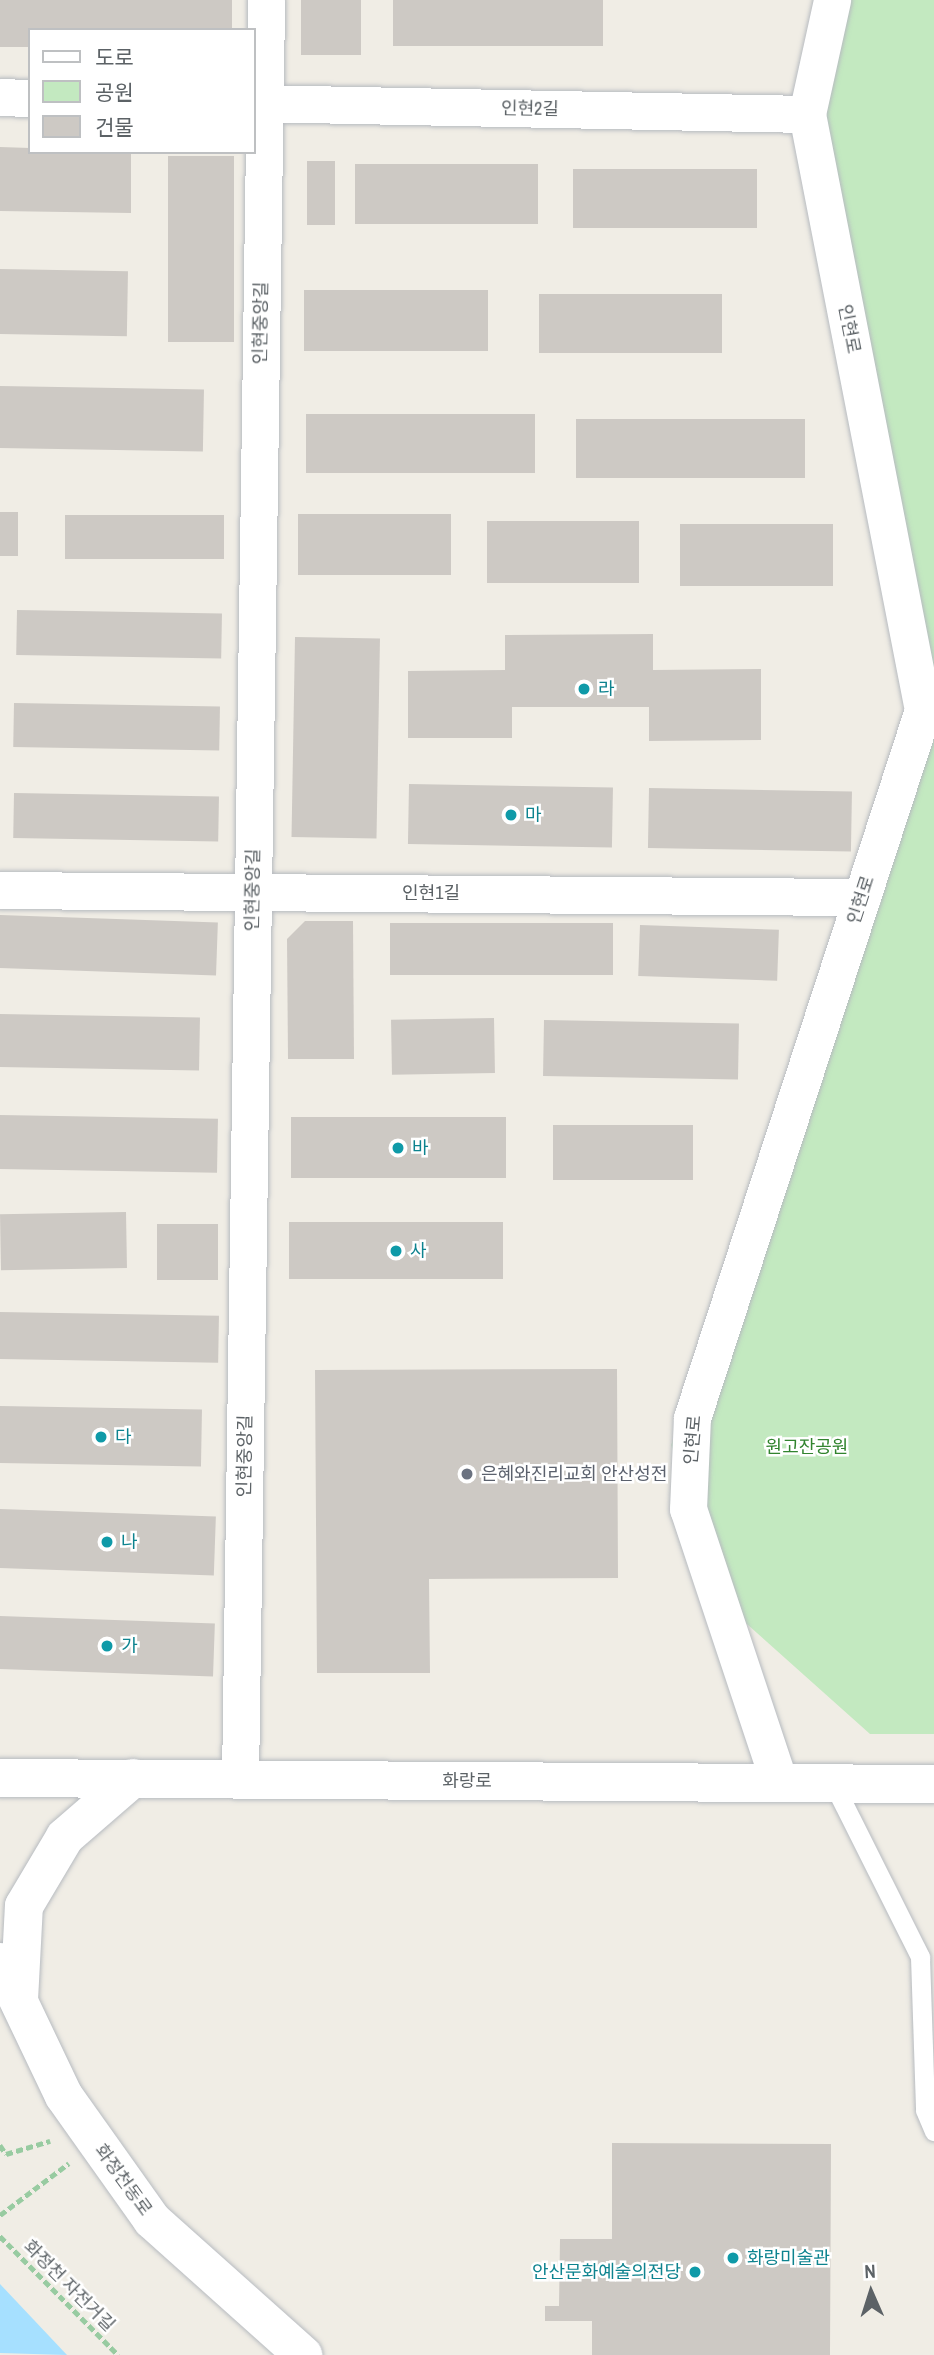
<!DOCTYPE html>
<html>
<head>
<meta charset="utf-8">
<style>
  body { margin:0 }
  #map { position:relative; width:934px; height:2355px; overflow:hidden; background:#f0ede5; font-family:"Archivo Narrow","Noto Sans KR",sans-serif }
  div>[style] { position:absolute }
  .green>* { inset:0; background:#c3e9c0 }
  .water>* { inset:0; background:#a6e0ff }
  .building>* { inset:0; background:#cdc9c4; transform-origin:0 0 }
  .path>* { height:4.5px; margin-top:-2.25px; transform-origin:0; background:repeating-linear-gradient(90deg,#98cba1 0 7px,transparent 0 10.5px) }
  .roads { filter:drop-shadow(0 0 2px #b7bbc0) drop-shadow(0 0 2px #b7bbc0) }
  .lane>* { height:19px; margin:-9.5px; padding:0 9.5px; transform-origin:9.5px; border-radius:9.5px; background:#fff }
  .street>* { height:37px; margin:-18.5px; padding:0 18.5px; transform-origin:18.5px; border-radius:18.5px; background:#fff }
  .secondary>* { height:38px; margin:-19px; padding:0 19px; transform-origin:19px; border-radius:19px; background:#fff }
  .dots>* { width:19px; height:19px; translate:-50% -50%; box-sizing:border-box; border:4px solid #fff; border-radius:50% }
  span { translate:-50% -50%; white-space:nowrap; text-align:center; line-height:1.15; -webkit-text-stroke:5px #fff; paint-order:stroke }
  .street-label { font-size:18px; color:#5c6266 }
  .culture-label { font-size:18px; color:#0d838f }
  .left { translate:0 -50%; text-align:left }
  .right { translate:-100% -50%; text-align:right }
  .park-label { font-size:18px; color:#31842e }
  .worship-label { font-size:18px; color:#5b616d }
  .legend { position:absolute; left:28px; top:28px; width:228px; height:126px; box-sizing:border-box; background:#fff; border:2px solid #bec0c2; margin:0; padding:9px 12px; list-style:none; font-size:21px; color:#5c6266 }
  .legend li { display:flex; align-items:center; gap:14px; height:35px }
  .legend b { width:35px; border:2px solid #bec0c2 }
  .north { position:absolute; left:836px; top:2257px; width:70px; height:70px; -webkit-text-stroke:5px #fff; paint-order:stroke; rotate:357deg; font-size:19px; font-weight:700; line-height:28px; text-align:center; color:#5c6266 }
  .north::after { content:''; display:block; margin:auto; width:24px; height:32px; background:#5c6266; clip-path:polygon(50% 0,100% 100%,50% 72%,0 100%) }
</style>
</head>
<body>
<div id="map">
  <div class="green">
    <i style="clip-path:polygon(824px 0,934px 0,934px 1734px,870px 1734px,729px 1608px,671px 1445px,704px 1362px,908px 718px,805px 156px)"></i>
  </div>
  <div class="water">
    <i style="clip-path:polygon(0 2284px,67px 2355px,0 2353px)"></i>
  </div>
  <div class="building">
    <i style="clip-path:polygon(0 0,232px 0,232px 30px,30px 30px,30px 47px,0 47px)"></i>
    <i style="left:301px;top:0;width:60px;height:55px"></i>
    <i style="left:393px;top:0;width:210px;height:46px"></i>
    <i style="clip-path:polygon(0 147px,30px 148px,30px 152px,131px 152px,131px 213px,0 211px)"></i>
    <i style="left:168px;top:156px;width:66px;height:186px"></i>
    <i style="left:307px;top:161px;width:28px;height:64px"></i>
    <i style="left:355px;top:164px;width:183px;height:60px"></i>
    <i style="left:573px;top:169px;width:184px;height:59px"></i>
    <i style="left:0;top:269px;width:128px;height:65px;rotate:1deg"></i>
    <i style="left:488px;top:290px;width:61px;height:184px;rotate:90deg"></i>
    <i style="left:539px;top:294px;width:183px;height:59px"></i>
    <i style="left:0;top:386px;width:204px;height:62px;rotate:1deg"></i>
    <i style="left:306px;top:414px;width:229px;height:59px"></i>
    <i style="left:576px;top:419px;width:229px;height:59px"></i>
    <i style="left:0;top:512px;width:18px;height:44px"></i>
    <i style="left:298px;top:514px;width:153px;height:61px"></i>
    <i style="left:65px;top:515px;width:159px;height:44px"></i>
    <i style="left:487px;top:521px;width:152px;height:62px"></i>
    <i style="left:680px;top:524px;width:153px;height:62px"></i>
    <i style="left:17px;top:610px;width:205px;height:45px;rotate:1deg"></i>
    <i style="clip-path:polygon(653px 634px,653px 670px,761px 669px,761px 740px,649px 741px,649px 707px,512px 707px,512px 738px,408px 738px,408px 671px,505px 670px,505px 635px)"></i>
    <i style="left:295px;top:637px;width:85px;height:200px;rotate:1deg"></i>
    <i style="left:14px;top:703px;width:206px;height:44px;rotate:1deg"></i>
    <i style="left:409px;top:784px;width:204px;height:60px;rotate:1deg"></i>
    <i style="left:649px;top:788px;width:203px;height:60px;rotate:1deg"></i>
    <i style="left:14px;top:793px;width:205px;height:45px;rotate:1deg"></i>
    <i style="left:0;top:915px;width:218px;height:53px;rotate:2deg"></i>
    <i style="clip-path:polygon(305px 921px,353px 921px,354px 1059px,288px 1059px,287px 939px)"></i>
    <i style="left:390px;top:923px;width:223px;height:52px"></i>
    <i style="left:640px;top:925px;width:139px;height:51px;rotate:2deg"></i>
    <i style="left:0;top:1014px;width:200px;height:53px;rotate:1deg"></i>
    <i style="left:494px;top:1018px;width:55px;height:103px;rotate:89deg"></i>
    <i style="left:544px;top:1020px;width:195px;height:56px;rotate:1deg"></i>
    <i style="left:0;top:1115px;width:218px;height:54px;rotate:1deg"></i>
    <i style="left:506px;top:1117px;width:61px;height:215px;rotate:90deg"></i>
    <i style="left:693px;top:1125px;width:55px;height:140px;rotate:90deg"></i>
    <i style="left:126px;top:1212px;width:56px;height:126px;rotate:89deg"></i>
    <i style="left:289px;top:1222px;width:214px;height:57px"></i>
    <i style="left:157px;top:1224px;width:61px;height:56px"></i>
    <i style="left:0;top:1312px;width:219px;height:47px;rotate:1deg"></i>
    <i style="clip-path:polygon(617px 1369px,618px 1578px,429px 1579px,430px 1673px,317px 1673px,315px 1370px)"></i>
    <i style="left:0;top:1406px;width:202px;height:57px;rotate:1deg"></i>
    <i style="left:0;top:1509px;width:216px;height:59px;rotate:2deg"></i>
    <i style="left:0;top:1616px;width:215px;height:53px;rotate:2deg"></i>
    <i style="clip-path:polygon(612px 2143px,831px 2144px,830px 2355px,592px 2355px,592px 2321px,545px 2321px,545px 2306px,559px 2306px,560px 2239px,612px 2239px)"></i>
  </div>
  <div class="path">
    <i style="left:0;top:2145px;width:11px;rotate:56deg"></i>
    <i style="left:6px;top:2154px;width:46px;rotate:-16.5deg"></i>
    <i style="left:0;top:2215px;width:86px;rotate:-37deg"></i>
    <i style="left:0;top:2236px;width:168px;rotate:45.2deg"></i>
  </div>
  <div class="roads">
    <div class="lane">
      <i style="left:833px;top:1783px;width:195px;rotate:63.4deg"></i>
      <i style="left:920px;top:1957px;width:153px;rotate:88.1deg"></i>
      <i style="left:925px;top:2110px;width:23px;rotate:67deg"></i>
    </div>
    <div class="street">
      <i style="left:0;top:97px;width:30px;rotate:2deg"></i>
      <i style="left:254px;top:103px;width:553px;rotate:1.14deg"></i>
      <i style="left:0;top:890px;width:862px;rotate:0.47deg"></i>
      <i style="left:240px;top:1779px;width:1779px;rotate:-89.16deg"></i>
      <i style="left:779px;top:1782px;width:288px;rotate:-108.4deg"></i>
      <i style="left:688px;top:1509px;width:91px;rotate:-87.5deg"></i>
      <i style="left:692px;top:1418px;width:745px;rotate:-71.93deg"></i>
      <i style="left:923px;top:710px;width:607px;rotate:-101.01deg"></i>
      <i style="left:807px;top:114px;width:117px;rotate:-77.6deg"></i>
    </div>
    <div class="secondary">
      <i style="left:0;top:1778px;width:934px;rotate:0.37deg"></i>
      <i style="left:0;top:1962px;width:148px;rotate:64.5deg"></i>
      <i style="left:64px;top:2096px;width:152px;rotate:54.6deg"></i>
      <i style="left:152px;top:2220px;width:203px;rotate:41.8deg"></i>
      <i style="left:19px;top:2000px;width:94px;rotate:-87deg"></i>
      <i style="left:24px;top:1906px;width:80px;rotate:-59.3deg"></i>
      <i style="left:65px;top:1837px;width:90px;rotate:-40.9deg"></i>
    </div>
  </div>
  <div class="dots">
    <i style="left:584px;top:689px;background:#0f9aa8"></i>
    <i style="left:511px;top:815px;background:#0f9aa8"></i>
    <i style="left:398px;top:1148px;background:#0f9aa8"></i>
    <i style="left:396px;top:1251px;background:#0f9aa8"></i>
    <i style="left:101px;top:1437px;background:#0f9aa8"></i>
    <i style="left:467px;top:1474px;background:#6b7280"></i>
    <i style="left:107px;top:1542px;background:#0f9aa8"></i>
    <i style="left:107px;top:1646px;background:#0f9aa8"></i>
    <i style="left:733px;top:2258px;background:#0f9aa8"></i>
    <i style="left:695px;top:2272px;background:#0f9aa8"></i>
  </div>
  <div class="street-label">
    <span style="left:530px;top:109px;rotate:1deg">인현2길</span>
    <span style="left:261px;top:323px;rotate:-89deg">인현중앙길</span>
    <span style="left:849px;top:329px;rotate:79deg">인현로</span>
    <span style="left:253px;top:890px;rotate:-89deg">인현중앙길</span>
    <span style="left:431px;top:893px">인현1길</span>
    <span style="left:861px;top:900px;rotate:-72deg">인현로</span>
    <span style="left:693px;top:1440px;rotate:-85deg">인현로</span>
    <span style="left:245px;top:1456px;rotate:-89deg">인현중앙길</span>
    <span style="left:467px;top:1781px">화랑로</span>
    <span style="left:123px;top:2180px;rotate:54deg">화정천동로</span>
    <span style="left:69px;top:2286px;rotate:45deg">화정천 자전거길</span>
  </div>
  <div class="culture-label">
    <span class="left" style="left:598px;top:689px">라</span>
    <span class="left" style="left:525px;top:815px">마</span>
    <span class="left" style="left:412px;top:1148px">바</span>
    <span class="left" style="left:410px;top:1251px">사</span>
    <span class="left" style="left:115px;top:1437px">다</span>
    <span class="left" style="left:121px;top:1542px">나</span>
    <span class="left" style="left:121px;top:1646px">가</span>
    <span class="left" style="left:747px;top:2258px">화랑미술관</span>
    <span class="right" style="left:681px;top:2272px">안산문화예술의전당</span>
  </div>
  <div class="park-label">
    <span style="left:807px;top:1447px">원고잔공원</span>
  </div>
  <div class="worship-label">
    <span class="left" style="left:481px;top:1474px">은혜와진리교회 안산성전</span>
  </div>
  <ul class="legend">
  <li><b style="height:9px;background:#fff"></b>도로</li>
  <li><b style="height:19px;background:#c3e9c0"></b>공원</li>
  <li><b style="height:19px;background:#cdc9c4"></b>건물</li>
  </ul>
  <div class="north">N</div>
</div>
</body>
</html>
